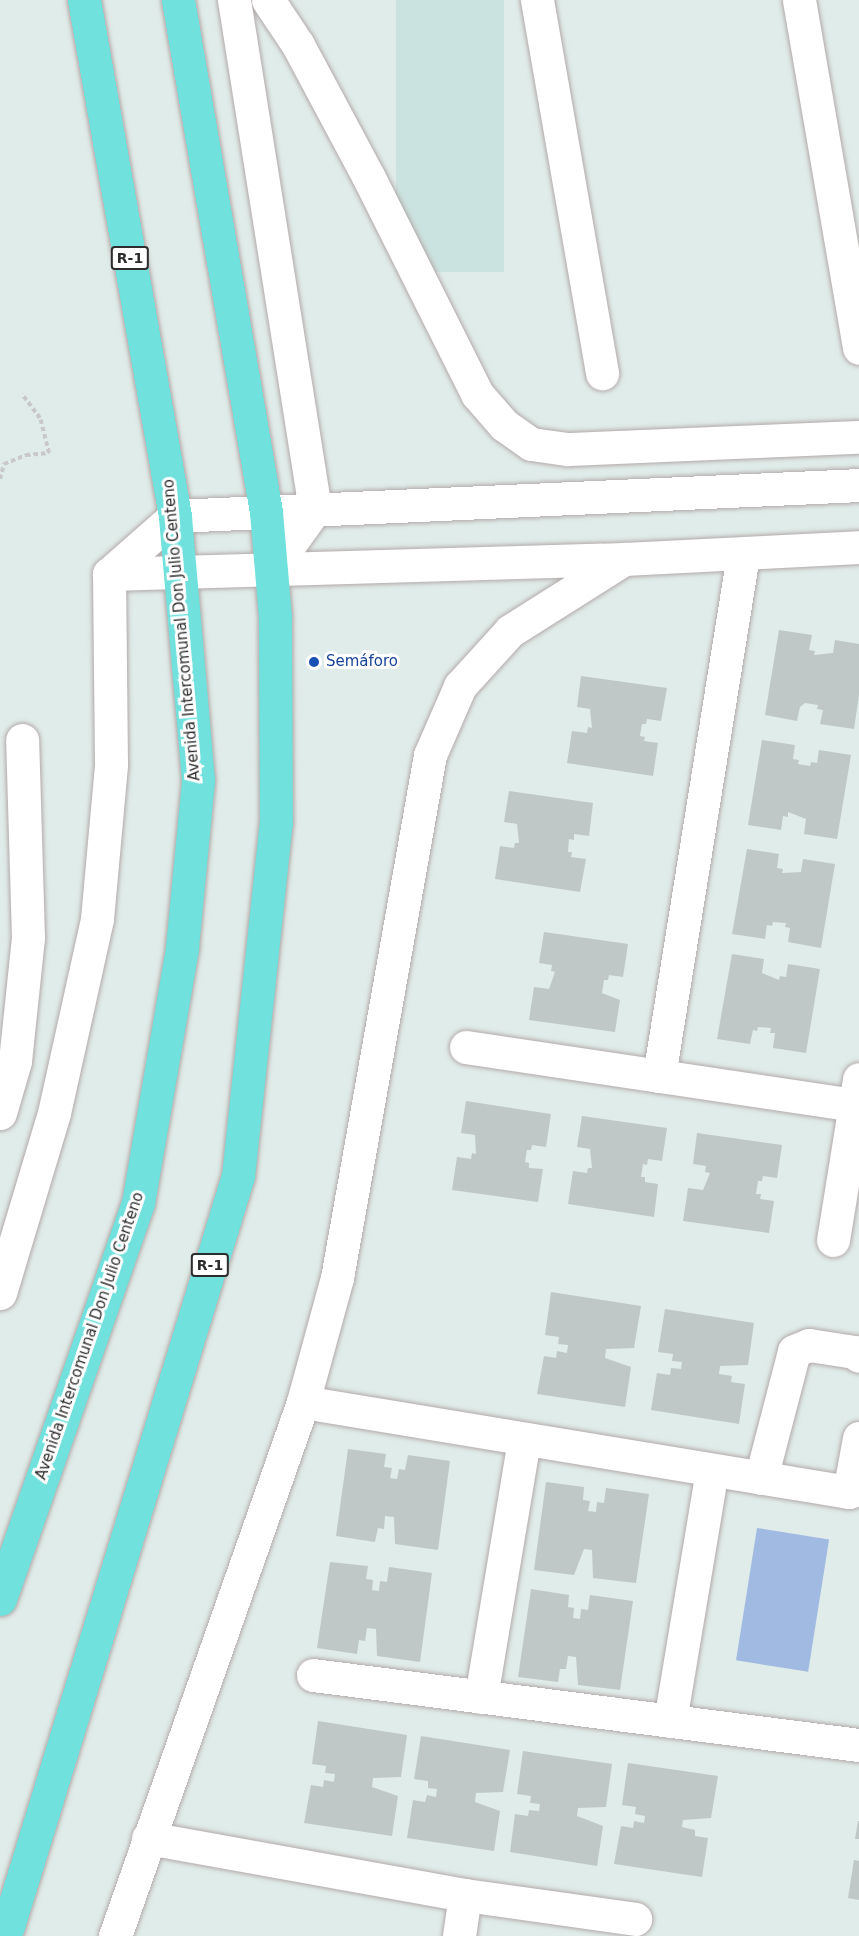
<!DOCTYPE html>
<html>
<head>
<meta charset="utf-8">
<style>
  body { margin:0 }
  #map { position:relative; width:859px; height:1936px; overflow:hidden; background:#e0ece9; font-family:"DejaVu Sans",sans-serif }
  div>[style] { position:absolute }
  .education>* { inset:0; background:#cbe3e0; transform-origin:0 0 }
  .pitch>* { inset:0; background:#a0bae2; transform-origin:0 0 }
  .building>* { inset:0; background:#bfc8c6 }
  .path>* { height:4px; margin-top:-2px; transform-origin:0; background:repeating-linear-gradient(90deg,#c8c8c8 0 4.5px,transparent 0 7.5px) }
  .roads { filter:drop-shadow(0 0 2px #b3aaaa) drop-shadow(0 0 2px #b3aaaa) }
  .minor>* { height:33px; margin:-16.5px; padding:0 16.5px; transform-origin:16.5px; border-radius:16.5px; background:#fff }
  .major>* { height:33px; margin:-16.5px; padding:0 16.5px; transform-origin:16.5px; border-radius:16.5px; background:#70e1dc }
  .dots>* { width:16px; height:16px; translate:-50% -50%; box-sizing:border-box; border:3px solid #fff; border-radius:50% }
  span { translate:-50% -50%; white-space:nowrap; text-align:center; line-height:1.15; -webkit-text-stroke:6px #fff; paint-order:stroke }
  .shield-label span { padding:2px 4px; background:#fff; border:2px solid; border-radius:4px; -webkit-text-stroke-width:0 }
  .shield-label { font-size:14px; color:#2c2c2c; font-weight:700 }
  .street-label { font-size:15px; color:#2c2c2c }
  .transit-label { font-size:15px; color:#164399 }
  .left { translate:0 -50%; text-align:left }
</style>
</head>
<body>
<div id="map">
  <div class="education">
    <i style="left:396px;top:0;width:108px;height:272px"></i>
  </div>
  <div class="pitch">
    <i style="left:757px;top:1528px;width:73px;height:134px;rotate:9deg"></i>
  </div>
  <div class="building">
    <i style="clip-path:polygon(779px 630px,812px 635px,809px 650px,815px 651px,814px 655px,833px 653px,835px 640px,859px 644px,859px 695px,854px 729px,820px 724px,823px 710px,817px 709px,818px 705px,805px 703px,800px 707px,797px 721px,765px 715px)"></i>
    <i style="clip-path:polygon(581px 676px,667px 688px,661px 721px,647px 719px,646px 724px,642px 724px,640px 736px,645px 737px,644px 741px,658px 743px,653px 776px,567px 763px,572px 731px,587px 733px,588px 727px,592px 728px,590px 709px,577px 707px)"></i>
    <i style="clip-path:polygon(762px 740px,795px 745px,793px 759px,799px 760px,798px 764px,810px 766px,811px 762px,817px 763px,819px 750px,851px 755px,837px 839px,804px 834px,806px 819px,788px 812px,788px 817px,783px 816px,781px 830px,748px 825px)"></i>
    <i style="clip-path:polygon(509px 791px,593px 803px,589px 836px,574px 834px,574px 840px,569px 839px,568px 852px,572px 852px,571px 857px,586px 859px,580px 892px,495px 879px,500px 846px,514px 848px,515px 843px,519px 843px,517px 824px,504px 822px)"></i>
    <i style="clip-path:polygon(747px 849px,779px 854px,777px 868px,783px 869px,782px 873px,801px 872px,803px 859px,835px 864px,821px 948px,788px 942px,790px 928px,785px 927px,786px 923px,773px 922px,772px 926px,767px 925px,765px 939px,732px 934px)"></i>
    <i style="clip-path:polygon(544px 932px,628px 944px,623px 977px,609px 975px,608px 980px,604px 980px,602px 993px,620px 1000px,615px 1032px,529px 1020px,534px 987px,549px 989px,555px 972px,551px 971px,552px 965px,539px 963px)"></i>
    <i style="clip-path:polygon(732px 954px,764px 959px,762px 973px,779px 980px,780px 976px,786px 977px,788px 964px,820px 969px,806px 1053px,773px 1048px,775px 1033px,770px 1033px,771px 1028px,758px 1027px,757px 1031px,753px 1030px,750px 1044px,717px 1039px)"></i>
    <i style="clip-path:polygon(466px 1101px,551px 1114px,546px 1147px,532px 1145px,531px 1150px,527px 1150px,525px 1162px,529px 1163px,529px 1168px,543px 1169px,538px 1202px,452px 1190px,457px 1157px,471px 1159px,472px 1153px,476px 1154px,475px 1135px,461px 1133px)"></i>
    <i style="clip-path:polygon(582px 1116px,667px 1128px,662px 1161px,648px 1159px,647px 1165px,643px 1164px,641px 1177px,645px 1177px,645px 1182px,658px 1184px,654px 1217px,568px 1204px,573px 1171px,587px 1173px,588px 1168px,592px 1168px,590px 1149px,577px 1147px)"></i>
    <i style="clip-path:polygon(697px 1133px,782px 1145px,777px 1178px,763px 1176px,762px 1181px,758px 1181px,756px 1194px,761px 1194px,760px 1199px,774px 1201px,769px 1233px,683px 1221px,688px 1188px,703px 1190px,710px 1173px,705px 1172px,706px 1166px,693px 1164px)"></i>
    <i style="clip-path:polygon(551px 1292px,641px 1306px,634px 1348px,606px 1349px,605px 1358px,631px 1367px,625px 1407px,537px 1394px,544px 1356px,556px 1358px,557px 1351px,567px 1353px,568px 1345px,558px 1344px,559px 1337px,545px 1335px)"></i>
    <i style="clip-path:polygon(665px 1309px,754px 1323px,748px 1365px,720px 1366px,719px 1374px,732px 1376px,731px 1382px,745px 1384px,739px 1424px,651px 1410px,657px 1373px,670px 1375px,671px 1368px,681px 1369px,682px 1362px,672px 1361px,673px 1354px,658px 1352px)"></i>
    <i style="clip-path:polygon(348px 1449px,386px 1454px,384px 1467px,392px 1468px,390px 1478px,397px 1479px,399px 1469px,405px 1470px,408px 1455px,450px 1461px,438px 1550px,395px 1544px,394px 1517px,385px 1516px,384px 1529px,378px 1528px,375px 1542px,336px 1536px)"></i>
    <i style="clip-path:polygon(546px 1482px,584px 1487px,583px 1500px,590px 1501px,588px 1511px,596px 1512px,597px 1502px,604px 1503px,606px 1488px,649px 1494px,636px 1583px,593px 1578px,592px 1550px,584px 1549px,574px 1575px,534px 1570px)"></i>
    <i style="clip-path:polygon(330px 1562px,368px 1566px,366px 1579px,373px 1580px,372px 1590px,379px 1591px,380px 1581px,387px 1582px,389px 1567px,432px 1573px,420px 1662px,377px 1656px,376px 1629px,367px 1628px,365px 1641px,359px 1640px,357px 1654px,317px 1648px)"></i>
    <i style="clip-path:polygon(531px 1589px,569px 1595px,568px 1607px,574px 1608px,573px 1618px,580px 1619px,581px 1609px,588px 1610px,590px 1595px,633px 1601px,620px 1690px,578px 1685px,576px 1657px,568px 1656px,566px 1669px,560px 1669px,558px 1682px,518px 1677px)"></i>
    <i style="clip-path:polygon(318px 1721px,407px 1735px,401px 1777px,373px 1778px,372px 1787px,398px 1796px,392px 1836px,304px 1823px,311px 1785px,323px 1787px,324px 1780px,334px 1782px,335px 1774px,325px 1773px,326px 1766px,312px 1764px)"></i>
    <i style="clip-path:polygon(421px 1736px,510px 1750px,503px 1792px,476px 1793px,475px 1802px,500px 1811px,494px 1851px,407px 1838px,413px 1800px,425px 1802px,427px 1795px,436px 1797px,437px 1789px,428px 1788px,428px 1781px,414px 1779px)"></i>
    <i style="clip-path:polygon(523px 1751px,612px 1764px,606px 1807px,578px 1808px,577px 1816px,603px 1826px,597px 1866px,510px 1852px,515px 1814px,528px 1816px,529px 1810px,539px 1811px,540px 1804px,530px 1803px,531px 1796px,517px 1794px)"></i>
    <i style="clip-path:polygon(628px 1763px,718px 1776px,711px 1818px,683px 1820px,682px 1827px,695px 1830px,695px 1836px,708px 1838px,702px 1877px,614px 1864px,621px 1826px,633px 1828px,634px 1821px,644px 1823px,645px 1816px,635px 1814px,636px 1807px,622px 1805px)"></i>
    <i style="clip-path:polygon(858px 1821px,859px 1821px,859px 1839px,855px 1839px)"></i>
    <i style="clip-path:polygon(854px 1860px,859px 1861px,859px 1900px,848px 1898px)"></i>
  </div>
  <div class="path">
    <i style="left:0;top:479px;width:16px;rotate:-75deg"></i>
    <i style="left:4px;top:464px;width:24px;rotate:-22deg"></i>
    <i style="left:26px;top:455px;width:23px;rotate:-5deg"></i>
    <i style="left:49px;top:453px;width:36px;rotate:-104deg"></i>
    <i style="left:40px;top:418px;width:30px;rotate:-127deg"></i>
  </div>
  <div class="roads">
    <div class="minor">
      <i style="left:234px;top:0;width:515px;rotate:80.96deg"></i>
      <i style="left:315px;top:509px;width:74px;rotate:125.6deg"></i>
      <i style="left:268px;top:0;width:54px;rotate:56.3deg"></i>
      <i style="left:298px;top:45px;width:149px;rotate:61.9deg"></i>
      <i style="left:368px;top:176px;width:244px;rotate:63.4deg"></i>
      <i style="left:477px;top:394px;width:41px;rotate:48.9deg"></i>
      <i style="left:504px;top:425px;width:33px;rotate:35deg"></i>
      <i style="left:531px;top:444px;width:37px;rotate:8deg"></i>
      <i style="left:568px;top:449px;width:291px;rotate:-2.4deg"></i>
      <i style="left:537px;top:0;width:379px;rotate:80.1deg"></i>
      <i style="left:799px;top:0;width:353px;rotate:80.2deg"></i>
      <i style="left:109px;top:574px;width:88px;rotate:-41.3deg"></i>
      <i style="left:175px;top:516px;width:685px;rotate:-2.59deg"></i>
      <i style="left:109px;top:574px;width:515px;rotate:-1.67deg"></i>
      <i style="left:624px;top:559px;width:235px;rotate:-2.9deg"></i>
      <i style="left:466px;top:1047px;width:393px;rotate:8.5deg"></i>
      <i style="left:659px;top:1076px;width:528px;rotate:-80.84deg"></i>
      <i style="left:0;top:1113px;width:54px;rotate:-73.9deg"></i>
      <i style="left:15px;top:1061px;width:124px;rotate:-84deg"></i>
      <i style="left:28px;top:938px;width:198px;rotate:-91.7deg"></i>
      <i style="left:833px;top:1240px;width:163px;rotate:-80.8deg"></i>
      <i style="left:0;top:1293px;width:188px;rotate:-73.3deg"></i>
      <i style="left:54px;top:1113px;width:199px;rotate:-77.5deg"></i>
      <i style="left:97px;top:919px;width:156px;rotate:-84.8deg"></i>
      <i style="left:111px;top:764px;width:190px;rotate:-90.6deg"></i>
      <i style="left:303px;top:1402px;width:553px;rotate:9.36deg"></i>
      <i style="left:849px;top:1492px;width:10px;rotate:-17deg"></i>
      <i style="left:761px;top:1478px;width:131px;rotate:-75.4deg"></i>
      <i style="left:794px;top:1351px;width:16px;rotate:-22deg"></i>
      <i style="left:809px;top:1345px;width:46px;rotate:8.8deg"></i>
      <i style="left:854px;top:1352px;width:6px;rotate:39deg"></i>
      <i style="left:849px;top:1492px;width:55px;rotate:-79.5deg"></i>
      <i style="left:313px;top:1675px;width:550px;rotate:7.31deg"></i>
      <i style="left:481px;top:1697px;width:261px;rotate:-80.5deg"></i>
      <i style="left:670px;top:1721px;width:254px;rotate:-80.5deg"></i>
      <i style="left:148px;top:1838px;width:322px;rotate:10.2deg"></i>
      <i style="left:465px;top:1895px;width:172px;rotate:8deg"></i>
      <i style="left:115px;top:1936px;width:566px;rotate:-70.6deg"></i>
      <i style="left:303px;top:1402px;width:129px;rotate:-74.7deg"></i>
      <i style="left:337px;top:1278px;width:531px;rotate:-79.92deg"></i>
      <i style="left:430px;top:755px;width:75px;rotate:-66.5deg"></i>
      <i style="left:460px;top:686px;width:74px;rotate:-47.7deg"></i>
      <i style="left:510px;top:631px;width:135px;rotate:-32.3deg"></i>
      <i style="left:459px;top:1936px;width:41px;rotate:-81.7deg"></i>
    </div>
    <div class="major">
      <i style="left:0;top:1599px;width:419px;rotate:-70.8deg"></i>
      <i style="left:138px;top:1203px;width:260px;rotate:-80.2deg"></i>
      <i style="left:182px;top:947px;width:168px;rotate:-84.5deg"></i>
      <i style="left:198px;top:780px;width:265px;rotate:-95deg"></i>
      <i style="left:175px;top:516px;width:524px;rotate:-100deg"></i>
      <i style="left:5px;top:1936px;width:795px;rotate:-72.96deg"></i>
      <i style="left:238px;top:1176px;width:356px;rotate:-83.9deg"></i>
      <i style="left:276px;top:822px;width:205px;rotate:-90.3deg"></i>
      <i style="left:275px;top:617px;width:105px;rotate:-94.9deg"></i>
      <i style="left:266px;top:512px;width:520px;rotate:-99.75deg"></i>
    </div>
  </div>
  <div class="dots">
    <i style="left:314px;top:662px;background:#1a4fb4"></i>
  </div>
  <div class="shield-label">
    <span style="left:130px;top:258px">R-1</span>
    <span style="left:210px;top:1265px">R-1</span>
  </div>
  <div class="street-label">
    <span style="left:182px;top:630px;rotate:-95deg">Avenida Intercomunal Don Julio Centeno</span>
    <span style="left:90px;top:1336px;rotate:-71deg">Avenida Intercomunal Don Julio Centeno</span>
  </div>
  <div class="transit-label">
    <span class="left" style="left:326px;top:662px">Semáforo</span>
  </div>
</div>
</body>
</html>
